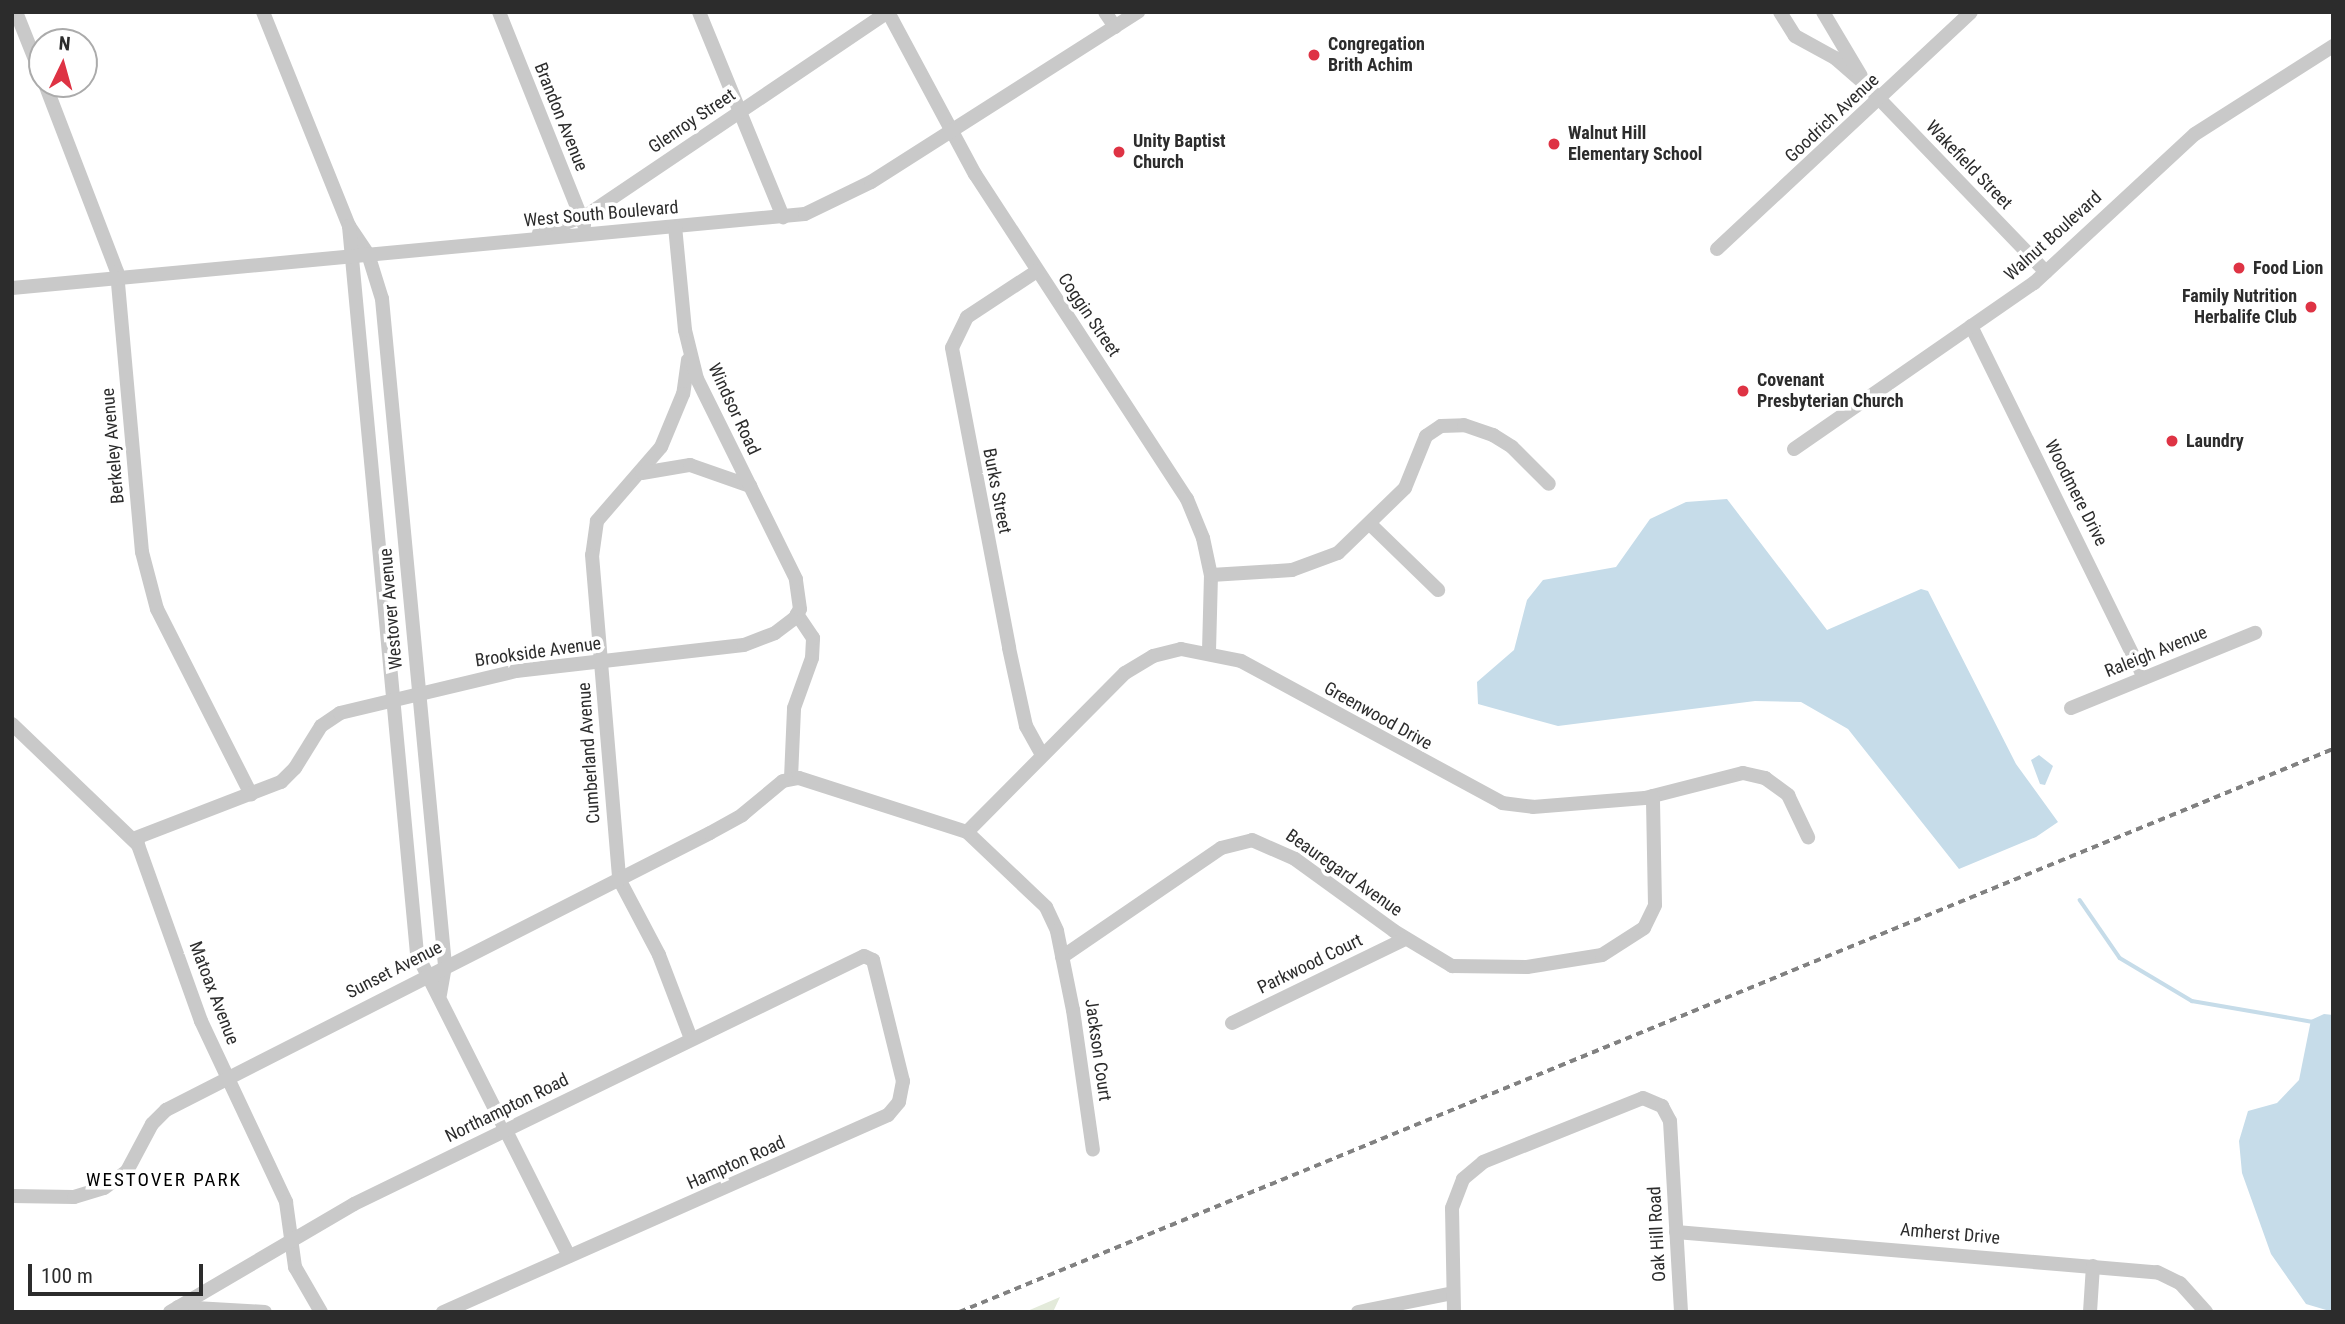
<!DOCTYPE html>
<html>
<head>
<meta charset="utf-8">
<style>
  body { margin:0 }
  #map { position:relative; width:2345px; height:1324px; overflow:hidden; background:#fff; font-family:"Roboto Condensed",sans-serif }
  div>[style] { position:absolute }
  .green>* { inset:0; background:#e3eada }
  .water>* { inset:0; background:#c6dce9 }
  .stream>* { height:3.5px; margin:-1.75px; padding:0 1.75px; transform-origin:1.75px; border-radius:1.75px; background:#c6dce9 }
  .minor>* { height:14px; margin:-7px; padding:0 7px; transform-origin:7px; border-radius:7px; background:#c9c9c9 }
  .rail>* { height:3.5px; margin-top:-1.75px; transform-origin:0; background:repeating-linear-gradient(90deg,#818181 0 7px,transparent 0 12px) }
  .dots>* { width:19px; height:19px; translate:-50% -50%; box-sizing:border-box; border:4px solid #fff; border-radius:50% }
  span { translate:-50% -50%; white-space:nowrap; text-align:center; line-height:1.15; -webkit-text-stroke:7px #fff; paint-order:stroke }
  .poi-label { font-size:18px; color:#2c2c2c; font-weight:700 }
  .left { translate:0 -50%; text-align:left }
  .right { translate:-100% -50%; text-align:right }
  .street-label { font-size:18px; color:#2c2c2c }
  .neighbourhood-label { font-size:19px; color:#000; letter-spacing:2px }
  .frame { position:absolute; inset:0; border:14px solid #2c2c2c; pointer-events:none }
  .north { position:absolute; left:28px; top:28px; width:70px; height:70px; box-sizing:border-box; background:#fff; border:2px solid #ababab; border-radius:50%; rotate:5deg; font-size:19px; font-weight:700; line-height:28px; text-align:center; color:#2c2c2c }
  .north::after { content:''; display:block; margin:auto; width:24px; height:32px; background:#de3344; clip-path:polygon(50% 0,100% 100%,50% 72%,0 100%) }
  .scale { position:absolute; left:28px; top:1264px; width:175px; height:32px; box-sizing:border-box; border:4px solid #2c2c2c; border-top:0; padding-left:9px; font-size:21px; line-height:24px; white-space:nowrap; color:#2c2c2c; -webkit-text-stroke:5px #fff; paint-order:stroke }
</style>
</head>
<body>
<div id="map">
  <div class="green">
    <i style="clip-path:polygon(1060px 1297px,1053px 1312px,1025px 1312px)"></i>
  </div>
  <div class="water">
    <i style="clip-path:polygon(1727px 499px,1827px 630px,1921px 589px,1928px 591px,2016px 764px,2058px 822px,2036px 837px,1959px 869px,1848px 729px,1801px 702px,1755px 701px,1558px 726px,1478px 704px,1477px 682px,1514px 650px,1527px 600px,1543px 580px,1616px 567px,1650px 519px,1686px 502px)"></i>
    <i style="clip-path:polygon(2039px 755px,2053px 766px,2045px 785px,2040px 784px,2031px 760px)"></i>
    <i style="clip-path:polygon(2324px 1014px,2333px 1015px,2333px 1312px,2306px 1304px,2271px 1254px,2242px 1173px,2239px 1141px,2248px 1111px,2277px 1103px,2299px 1080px,2311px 1020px)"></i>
  </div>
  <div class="stream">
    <i style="left:2080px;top:900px;width:70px;rotate:55.4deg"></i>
    <i style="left:2120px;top:958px;width:84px;rotate:30.8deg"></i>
    <i style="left:2192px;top:1001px;width:124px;rotate:9.8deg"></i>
  </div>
  <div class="minor">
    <i style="left:16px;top:12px;width:70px;rotate:68.2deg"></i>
    <i style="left:263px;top:12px;width:231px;rotate:68.1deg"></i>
    <i style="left:349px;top:226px;width:34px;rotate:56deg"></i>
    <i style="left:368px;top:254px;width:47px;rotate:72.7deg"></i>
    <i style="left:382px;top:299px;width:670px;rotate:84.6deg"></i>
    <i style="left:445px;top:966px;width:29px;rotate:100deg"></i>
    <i style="left:499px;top:12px;width:229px;rotate:68.2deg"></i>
    <i style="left:699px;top:12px;width:222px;rotate:67.7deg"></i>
    <i style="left:1105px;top:12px;width:18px;rotate:56deg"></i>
    <i style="left:1780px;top:12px;width:28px;rotate:58deg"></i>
    <i style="left:1795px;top:36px;width:46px;rotate:28.8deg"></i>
    <i style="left:1835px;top:58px;width:40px;rotate:41deg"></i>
    <i style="left:1865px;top:84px;width:261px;rotate:46.1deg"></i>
    <i style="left:1823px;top:12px;width:74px;rotate:59.3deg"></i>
    <i style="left:45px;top:84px;width:201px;rotate:69deg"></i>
    <i style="left:117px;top:272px;width:281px;rotate:84.9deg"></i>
    <i style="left:142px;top:552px;width:59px;rotate:75.3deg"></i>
    <i style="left:157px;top:609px;width:208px;rotate:63.1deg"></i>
    <i style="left:349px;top:226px;width:731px;rotate:84.66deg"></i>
    <i style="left:417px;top:954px;width:338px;rotate:63.3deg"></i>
    <i style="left:539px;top:233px;width:51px;rotate:-20.6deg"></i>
    <i style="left:587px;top:215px;width:363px;rotate:-34deg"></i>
    <i style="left:888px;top:12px;width:184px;rotate:61.8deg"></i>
    <i style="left:975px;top:174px;width:388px;rotate:56.9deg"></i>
    <i style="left:1187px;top:499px;width:42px;rotate:67.7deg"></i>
    <i style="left:1203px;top:538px;width:38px;rotate:78deg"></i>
    <i style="left:1211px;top:575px;width:76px;rotate:91.5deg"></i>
    <i style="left:1717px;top:249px;width:347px;rotate:-43deg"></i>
    <i style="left:1037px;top:271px;width:84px;rotate:146.7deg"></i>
    <i style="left:967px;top:317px;width:34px;rotate:116deg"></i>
    <i style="left:952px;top:348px;width:305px;rotate:79.2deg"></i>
    <i style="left:1009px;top:648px;width:80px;rotate:77.7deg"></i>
    <i style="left:1026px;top:726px;width:31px;rotate:61deg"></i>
    <i style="left:12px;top:288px;width:796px;rotate:-5.33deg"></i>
    <i style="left:805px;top:214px;width:73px;rotate:-25.9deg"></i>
    <i style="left:871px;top:182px;width:317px;rotate:-32.5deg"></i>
    <i style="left:1971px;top:326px;width:392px;rotate:63.8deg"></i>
    <i style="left:688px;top:360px;width:34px;rotate:98deg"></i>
    <i style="left:683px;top:394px;width:57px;rotate:112.5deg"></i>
    <i style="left:661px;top:447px;width:98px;rotate:130.9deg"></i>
    <i style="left:597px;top:521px;width:34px;rotate:98deg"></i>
    <i style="left:592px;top:555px;width:325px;rotate:85.2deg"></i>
    <i style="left:619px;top:879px;width:86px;rotate:62.2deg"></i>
    <i style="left:659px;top:955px;width:90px;rotate:69.1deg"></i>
    <i style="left:1794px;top:449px;width:292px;rotate:-34.7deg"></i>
    <i style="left:2034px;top:283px;width:219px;rotate:-42.8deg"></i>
    <i style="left:2195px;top:134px;width:164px;rotate:-32.5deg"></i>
    <i style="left:642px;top:473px;width:49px;rotate:-9.5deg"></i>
    <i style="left:690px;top:465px;width:64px;rotate:19.3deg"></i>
    <i style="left:1370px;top:524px;width:95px;rotate:44.1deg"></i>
    <i style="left:1211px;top:575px;width:81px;rotate:-3.5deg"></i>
    <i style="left:1292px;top:570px;width:49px;rotate:-20.3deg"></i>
    <i style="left:1338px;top:553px;width:93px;rotate:-44.1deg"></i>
    <i style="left:1405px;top:488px;width:56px;rotate:-68deg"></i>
    <i style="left:1426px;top:436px;width:18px;rotate:-34deg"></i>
    <i style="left:1441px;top:426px;width:23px;rotate:-2deg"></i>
    <i style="left:1464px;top:425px;width:31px;rotate:19deg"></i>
    <i style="left:1493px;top:435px;width:22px;rotate:32deg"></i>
    <i style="left:1512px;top:447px;width:52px;rotate:45deg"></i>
    <i style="left:2071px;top:708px;width:199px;rotate:-22.2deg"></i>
    <i style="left:12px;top:724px;width:175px;rotate:43.8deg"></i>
    <i style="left:138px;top:845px;width:187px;rotate:70.3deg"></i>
    <i style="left:201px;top:1021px;width:200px;rotate:64.8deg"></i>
    <i style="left:286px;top:1202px;width:66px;rotate:82.1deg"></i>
    <i style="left:295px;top:1267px;width:52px;rotate:60deg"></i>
    <i style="left:791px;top:778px;width:70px;rotate:-87.5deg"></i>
    <i style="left:794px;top:708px;width:53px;rotate:-70.2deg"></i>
    <i style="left:812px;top:658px;width:20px;rotate:-87deg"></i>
    <i style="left:813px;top:638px;width:29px;rotate:-124deg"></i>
    <i style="left:967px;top:832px;width:224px;rotate:-45.2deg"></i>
    <i style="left:1125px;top:673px;width:33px;rotate:-31deg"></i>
    <i style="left:1153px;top:656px;width:29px;rotate:-14deg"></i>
    <i style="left:1181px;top:649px;width:61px;rotate:11.3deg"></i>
    <i style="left:1241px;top:661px;width:297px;rotate:28.5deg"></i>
    <i style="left:1502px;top:803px;width:31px;rotate:7deg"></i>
    <i style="left:1533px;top:807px;width:112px;rotate:-4.6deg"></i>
    <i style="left:1645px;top:798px;width:101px;rotate:-14.3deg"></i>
    <i style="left:1743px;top:773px;width:23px;rotate:13deg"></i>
    <i style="left:1765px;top:778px;width:29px;rotate:36deg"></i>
    <i style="left:1788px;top:795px;width:47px;rotate:64.5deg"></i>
    <i style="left:133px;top:839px;width:159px;rotate:-21.1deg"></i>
    <i style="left:281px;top:782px;width:20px;rotate:-45deg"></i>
    <i style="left:295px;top:768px;width:49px;rotate:-58.2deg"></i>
    <i style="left:321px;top:726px;width:23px;rotate:-34deg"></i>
    <i style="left:340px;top:713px;width:181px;rotate:-13.4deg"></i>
    <i style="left:516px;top:671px;width:229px;rotate:-6.5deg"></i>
    <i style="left:744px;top:645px;width:33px;rotate:-21deg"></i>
    <i style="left:775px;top:633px;width:25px;rotate:-37deg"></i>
    <i style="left:795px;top:618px;width:10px;rotate:-61deg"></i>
    <i style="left:800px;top:609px;width:30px;rotate:-98deg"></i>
    <i style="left:796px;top:579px;width:223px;rotate:-116.3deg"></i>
    <i style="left:697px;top:379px;width:50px;rotate:-103.8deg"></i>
    <i style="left:685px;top:330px;width:103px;rotate:-95.5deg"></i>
    <i style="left:1062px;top:957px;width:193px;rotate:-34.4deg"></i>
    <i style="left:1221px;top:848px;width:32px;rotate:-14deg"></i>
    <i style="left:1252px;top:840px;width:47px;rotate:23.8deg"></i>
    <i style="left:1295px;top:859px;width:122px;rotate:36deg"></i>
    <i style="left:1394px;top:931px;width:68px;rotate:31.1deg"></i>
    <i style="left:1452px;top:966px;width:75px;rotate:0.8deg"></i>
    <i style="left:1527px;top:967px;width:76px;rotate:-9.1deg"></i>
    <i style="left:1602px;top:955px;width:50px;rotate:-32.7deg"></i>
    <i style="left:1644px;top:928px;width:25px;rotate:-64deg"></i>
    <i style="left:1655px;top:905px;width:109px;rotate:-91.1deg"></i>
    <i style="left:1232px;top:1023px;width:192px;rotate:-25.9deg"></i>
    <i style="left:12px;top:1196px;width:62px;rotate:0.9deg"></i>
    <i style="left:74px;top:1197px;width:31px;rotate:-17deg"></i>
    <i style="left:104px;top:1188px;width:29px;rotate:-36deg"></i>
    <i style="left:127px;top:1171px;width:53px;rotate:-62deg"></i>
    <i style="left:152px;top:1124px;width:20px;rotate:-45deg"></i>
    <i style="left:166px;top:1110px;width:610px;rotate:-26.98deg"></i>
    <i style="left:710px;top:833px;width:37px;rotate:-29deg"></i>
    <i style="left:742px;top:815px;width:53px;rotate:-39.7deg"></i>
    <i style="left:783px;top:781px;width:16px;rotate:-11deg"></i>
    <i style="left:799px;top:778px;width:176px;rotate:17.8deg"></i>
    <i style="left:967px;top:832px;width:109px;rotate:43.5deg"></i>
    <i style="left:1046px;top:907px;width:26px;rotate:65deg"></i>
    <i style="left:1057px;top:931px;width:81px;rotate:78.6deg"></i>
    <i style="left:1073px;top:1010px;width:141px;rotate:81.9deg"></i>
    <i style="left:1676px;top:1232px;width:483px;rotate:4.8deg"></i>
    <i style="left:2157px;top:1272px;width:25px;rotate:26deg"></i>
    <i style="left:2180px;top:1283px;width:39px;rotate:48deg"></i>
    <i style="left:178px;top:1307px;width:87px;rotate:3.3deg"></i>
    <i style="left:170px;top:1312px;width:213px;rotate:-30.4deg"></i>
    <i style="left:354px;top:1204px;width:567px;rotate:-25.93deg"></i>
    <i style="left:864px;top:956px;width:10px;rotate:24deg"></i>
    <i style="left:873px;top:960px;width:125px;rotate:76.1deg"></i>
    <i style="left:903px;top:1081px;width:21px;rotate:101deg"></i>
    <i style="left:899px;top:1102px;width:17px;rotate:130deg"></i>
    <i style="left:888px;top:1115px;width:487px;rotate:156.1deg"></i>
    <i style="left:1358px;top:1312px;width:97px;rotate:-11.3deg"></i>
    <i style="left:1454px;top:1312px;width:104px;rotate:-91.1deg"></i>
    <i style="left:1452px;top:1208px;width:31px;rotate:-69deg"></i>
    <i style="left:1463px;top:1179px;width:26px;rotate:-40deg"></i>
    <i style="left:1483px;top:1162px;width:172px;rotate:-21.8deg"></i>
    <i style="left:1643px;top:1098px;width:21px;rotate:23deg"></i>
    <i style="left:1662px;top:1106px;width:17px;rotate:62deg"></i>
    <i style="left:1670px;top:1121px;width:191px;rotate:86.7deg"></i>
    <i style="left:2090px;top:1312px;width:46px;rotate:-86.3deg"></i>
  </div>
  <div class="rail">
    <i style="left:959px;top:1312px;width:1485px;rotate:-22.28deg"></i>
  </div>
  <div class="dots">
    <i style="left:1314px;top:55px;background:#de3344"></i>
    <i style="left:1554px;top:144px;background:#de3344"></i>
    <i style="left:1119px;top:152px;background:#de3344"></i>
    <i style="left:2239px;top:268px;background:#de3344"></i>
    <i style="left:2311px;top:307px;background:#de3344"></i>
    <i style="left:1743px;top:391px;background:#de3344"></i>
    <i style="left:2172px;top:441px;background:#de3344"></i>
  </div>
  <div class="poi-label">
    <span class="left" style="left:1328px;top:55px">Congregation<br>Brith Achim</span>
    <span class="left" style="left:1568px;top:144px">Walnut Hill<br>Elementary School</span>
    <span class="left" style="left:1133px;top:152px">Unity Baptist<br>Church</span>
    <span class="left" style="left:2253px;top:268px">Food Lion</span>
    <span class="right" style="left:2297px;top:307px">Family Nutrition<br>Herbalife Club</span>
    <span class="left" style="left:1757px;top:391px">Covenant<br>Presbyterian Church</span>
    <span class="left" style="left:2186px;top:441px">Laundry</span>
  </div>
  <div class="street-label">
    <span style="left:561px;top:117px;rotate:68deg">Brandon Avenue</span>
    <span style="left:1832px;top:118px;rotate:-43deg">Goodrich Avenue</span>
    <span style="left:692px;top:121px;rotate:-34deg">Glenroy Street</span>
    <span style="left:1969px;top:165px;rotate:46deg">Wakefield Street</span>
    <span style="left:601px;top:214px;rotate:-5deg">West South Boulevard</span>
    <span style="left:2053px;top:236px;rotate:-42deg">Walnut Boulevard</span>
    <span style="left:1089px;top:315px;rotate:56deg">Coggin Street</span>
    <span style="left:734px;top:409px;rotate:65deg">Windsor Road</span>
    <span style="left:113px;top:446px;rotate:-95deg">Berkeley Avenue</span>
    <span style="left:997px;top:491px;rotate:79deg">Burks Street</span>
    <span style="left:2076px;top:493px;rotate:63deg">Woodmere Drive</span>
    <span style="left:391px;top:609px;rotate:-95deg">Westover Avenue</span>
    <span style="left:538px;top:652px;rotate:-8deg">Brookside Avenue</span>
    <span style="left:2156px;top:652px;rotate:-22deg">Raleigh Avenue</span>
    <span style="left:1378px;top:716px;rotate:29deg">Greenwood Drive</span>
    <span style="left:589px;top:753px;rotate:-94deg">Cumberland Avenue</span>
    <span style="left:1344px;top:873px;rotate:35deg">Beauregard Avenue</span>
    <span style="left:1310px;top:964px;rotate:-26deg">Parkwood Court</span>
    <span style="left:394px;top:970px;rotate:-27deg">Sunset Avenue</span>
    <span style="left:214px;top:993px;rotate:69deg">Matoax Avenue</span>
    <span style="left:1098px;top:1050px;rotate:82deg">Jackson Court</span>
    <span style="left:507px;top:1108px;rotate:-26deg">Northampton Road</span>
    <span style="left:736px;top:1163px;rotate:-24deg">Hampton Road</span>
    <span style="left:1657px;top:1234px;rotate:-93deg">Oak Hill Road</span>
    <span style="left:1950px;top:1234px;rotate:5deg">Amherst Drive</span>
  </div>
  <div class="neighbourhood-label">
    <span style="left:164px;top:1180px">WESTOVER PARK</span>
  </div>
  <div class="frame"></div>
  <div class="north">N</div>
  <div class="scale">100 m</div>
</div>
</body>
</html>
